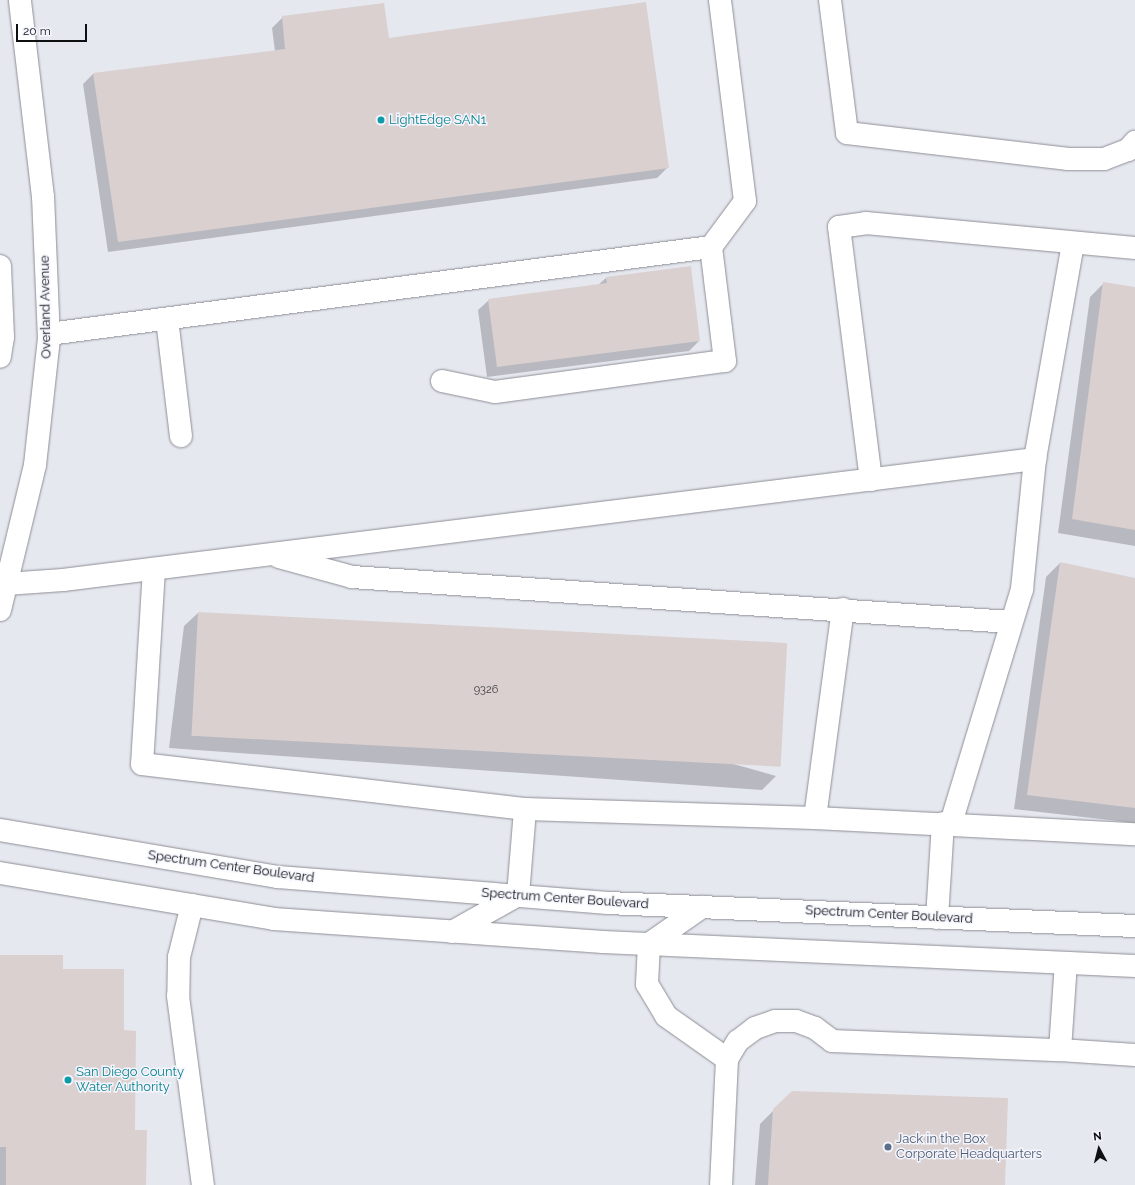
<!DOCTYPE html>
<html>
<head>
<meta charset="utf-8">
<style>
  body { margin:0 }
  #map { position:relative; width:1135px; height:1185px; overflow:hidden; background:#e6e8f0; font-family:Raleway,sans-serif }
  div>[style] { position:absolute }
  .shadow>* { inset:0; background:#0003 }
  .building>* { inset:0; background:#dad0cf; transform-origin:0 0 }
  .roads { filter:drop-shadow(0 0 1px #8d8e95) drop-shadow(0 0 1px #8d8e95) }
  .minor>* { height:22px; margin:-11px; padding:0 11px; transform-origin:11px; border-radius:11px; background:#fff }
  .dots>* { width:11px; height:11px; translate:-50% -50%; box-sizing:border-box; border:2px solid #f4f5fd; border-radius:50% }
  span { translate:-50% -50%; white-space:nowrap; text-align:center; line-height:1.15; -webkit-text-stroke:3px #f4f5fd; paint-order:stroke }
  .number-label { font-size:11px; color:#413f40 }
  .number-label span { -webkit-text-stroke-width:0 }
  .culture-label { font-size:13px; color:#0d838f }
  .left { translate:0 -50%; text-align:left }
  .street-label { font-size:13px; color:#0e0f11 }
  .service-label { font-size:13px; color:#4e5e75 }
  .north { position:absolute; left:1079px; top:1129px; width:40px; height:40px; -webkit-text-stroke:3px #f4f5fd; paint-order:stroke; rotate:353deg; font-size:11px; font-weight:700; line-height:16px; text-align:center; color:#0e0f11 }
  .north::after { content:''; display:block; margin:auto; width:14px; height:18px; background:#0e0f11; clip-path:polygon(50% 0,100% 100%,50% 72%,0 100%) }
  .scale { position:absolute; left:16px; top:24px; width:71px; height:18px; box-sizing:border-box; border:2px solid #0e0f11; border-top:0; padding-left:5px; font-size:12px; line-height:14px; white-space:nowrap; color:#0e0f11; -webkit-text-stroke:3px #f4f5fd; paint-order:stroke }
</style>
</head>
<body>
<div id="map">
  <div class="shadow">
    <i style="clip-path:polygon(283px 17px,668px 167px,657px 178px,108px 252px,83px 84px,93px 74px,275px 51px,272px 28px)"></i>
    <i style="clip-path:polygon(606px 278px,699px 341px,689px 351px,487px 377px,478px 310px,489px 300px,598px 285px)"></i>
    <i style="clip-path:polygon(1104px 283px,1135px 288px,1135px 546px,1058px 533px,1090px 297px)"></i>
    <i style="clip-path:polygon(1060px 563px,1135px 579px,1135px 823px,1014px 809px,1046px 577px)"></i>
    <i style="clip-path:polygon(198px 613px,776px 776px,762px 790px,169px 748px,184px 626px)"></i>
    <i style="clip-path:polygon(0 956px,62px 970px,123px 1031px,134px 1131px,145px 1185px,0 1185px)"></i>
    <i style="clip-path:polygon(774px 1110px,1004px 1185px,755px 1185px,760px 1124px)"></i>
  </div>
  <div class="building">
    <i style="clip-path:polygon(646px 2px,669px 168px,118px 242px,93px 73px,285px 49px,282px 16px,384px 3px,389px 38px)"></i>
    <i style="clip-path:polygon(691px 266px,700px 341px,497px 367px,488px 299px,607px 283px,606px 277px)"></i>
    <i style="clip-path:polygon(1103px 282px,1135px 287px,1135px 530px,1072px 519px)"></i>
    <i style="clip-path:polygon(1060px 562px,1135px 578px,1135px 808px,1027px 795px)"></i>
    <i style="left:198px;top:612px;width:590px;height:124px;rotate:3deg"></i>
    <i style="clip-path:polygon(0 955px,63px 955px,63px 969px,124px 969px,124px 1030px,136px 1031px,135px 1130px,147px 1130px,146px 1185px,6px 1185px,6px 1147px,0 1147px)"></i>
    <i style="clip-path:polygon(792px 1091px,1008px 1098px,1005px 1185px,768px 1185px,773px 1109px)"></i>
  </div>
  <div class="roads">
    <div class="minor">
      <i style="left:830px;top:0;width:134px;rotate:82.7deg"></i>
      <i style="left:847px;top:133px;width:223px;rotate:6.7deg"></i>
      <i style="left:1068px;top:159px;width:36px"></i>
      <i style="left:1104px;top:159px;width:26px;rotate:-21deg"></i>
      <i style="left:1128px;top:150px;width:11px;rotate:-49deg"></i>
      <i style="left:0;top:266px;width:71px;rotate:87.6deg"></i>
      <i style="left:3px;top:337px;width:20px;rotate:99deg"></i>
      <i style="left:167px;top:319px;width:118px;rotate:83.2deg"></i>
      <i style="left:49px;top:334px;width:668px;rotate:-7.49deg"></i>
      <i style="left:711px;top:247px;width:57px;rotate:-53.5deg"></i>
      <i style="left:745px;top:201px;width:203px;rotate:-97.1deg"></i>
      <i style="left:442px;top:381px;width:54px;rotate:11.7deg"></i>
      <i style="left:495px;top:392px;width:232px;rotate:-7.7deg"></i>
      <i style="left:725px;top:361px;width:115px;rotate:-97deg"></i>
      <i style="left:871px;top:480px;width:255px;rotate:-97.2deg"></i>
      <i style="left:839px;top:227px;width:27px;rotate:-8deg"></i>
      <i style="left:866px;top:223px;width:270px;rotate:5.3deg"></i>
      <i style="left:279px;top:557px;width:76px;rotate:15.3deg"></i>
      <i style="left:352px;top:577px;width:661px;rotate:3.91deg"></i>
      <i style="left:154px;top:569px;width:195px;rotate:93.5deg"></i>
      <i style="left:142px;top:764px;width:386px;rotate:6.7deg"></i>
      <i style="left:525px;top:809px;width:290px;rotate:1.8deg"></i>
      <i style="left:815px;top:818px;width:320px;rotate:2.9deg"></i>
      <i style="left:6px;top:584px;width:57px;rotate:-4deg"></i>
      <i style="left:63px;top:580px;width:980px;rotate:-7.1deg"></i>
      <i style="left:1035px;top:459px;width:219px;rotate:-80deg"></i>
      <i style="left:0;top:610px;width:149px;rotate:-76.4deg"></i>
      <i style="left:35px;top:465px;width:127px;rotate:-83.7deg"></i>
      <i style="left:49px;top:339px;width:142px;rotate:-92.4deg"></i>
      <i style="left:43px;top:197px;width:198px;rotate:-96.7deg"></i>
      <i style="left:815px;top:818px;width:211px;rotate:-82.4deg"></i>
      <i style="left:951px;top:823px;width:245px;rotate:-73.1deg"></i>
      <i style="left:1022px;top:589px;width:131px;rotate:-84.3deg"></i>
      <i style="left:0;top:830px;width:282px;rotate:9.6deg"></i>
      <i style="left:278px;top:877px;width:331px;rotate:4.5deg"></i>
      <i style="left:608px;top:903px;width:528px;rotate:2.5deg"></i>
      <i style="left:0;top:873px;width:278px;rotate:9.5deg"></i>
      <i style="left:274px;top:919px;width:330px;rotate:4deg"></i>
      <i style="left:603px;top:942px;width:533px;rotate:2.58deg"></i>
      <i style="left:192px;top:905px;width:54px;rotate:104deg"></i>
      <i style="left:179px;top:957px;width:39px;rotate:91deg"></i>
      <i style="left:178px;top:996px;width:191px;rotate:82.5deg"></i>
      <i style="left:937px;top:918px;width:95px;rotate:-86.4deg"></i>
      <i style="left:452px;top:932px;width:76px;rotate:-29.3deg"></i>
      <i style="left:518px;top:895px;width:86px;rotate:-85.3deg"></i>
      <i style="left:649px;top:944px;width:40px;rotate:92.9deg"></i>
      <i style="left:647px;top:984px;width:37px;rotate:59deg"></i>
      <i style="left:666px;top:1016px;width:75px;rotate:35.2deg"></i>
      <i style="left:727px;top:1059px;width:126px;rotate:92.7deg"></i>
      <i style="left:649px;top:944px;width:65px;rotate:-34.9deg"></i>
      <i style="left:1060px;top:1050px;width:75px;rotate:3.8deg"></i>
      <i style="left:727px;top:1059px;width:21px;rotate:-59deg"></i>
      <i style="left:738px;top:1041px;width:21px;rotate:-37deg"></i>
      <i style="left:755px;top:1028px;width:21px;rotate:-19deg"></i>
      <i style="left:775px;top:1021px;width:21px"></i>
      <i style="left:796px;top:1021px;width:20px;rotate:20deg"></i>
      <i style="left:815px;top:1028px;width:21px;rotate:37deg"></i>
      <i style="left:832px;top:1041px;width:228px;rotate:2.3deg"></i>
      <i style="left:1060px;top:1050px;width:87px;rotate:-86.1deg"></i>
    </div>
  </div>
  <div class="dots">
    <i style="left:381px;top:120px;background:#0f9aa8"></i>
    <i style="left:68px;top:1080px;background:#0f9aa8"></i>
    <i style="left:888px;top:1147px;background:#5c6f8a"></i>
  </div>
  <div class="number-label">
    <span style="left:486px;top:690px">9326</span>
  </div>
  <div class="culture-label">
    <span class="left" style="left:389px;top:120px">LightEdge SAN1</span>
    <span class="left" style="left:76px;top:1080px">San Diego County<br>Water Authority</span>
  </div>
  <div class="street-label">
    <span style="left:46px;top:307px;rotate:-91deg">Overland Avenue</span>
    <span style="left:231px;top:867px;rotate:8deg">Spectrum Center Boulevard</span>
    <span style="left:565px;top:899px;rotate:4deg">Spectrum Center Boulevard</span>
    <span style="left:889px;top:915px;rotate:3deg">Spectrum Center Boulevard</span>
  </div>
  <div class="service-label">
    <span class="left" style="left:896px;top:1147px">Jack in the Box<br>Corporate Headquarters</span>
  </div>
  <div class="north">N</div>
  <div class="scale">20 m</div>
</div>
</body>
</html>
